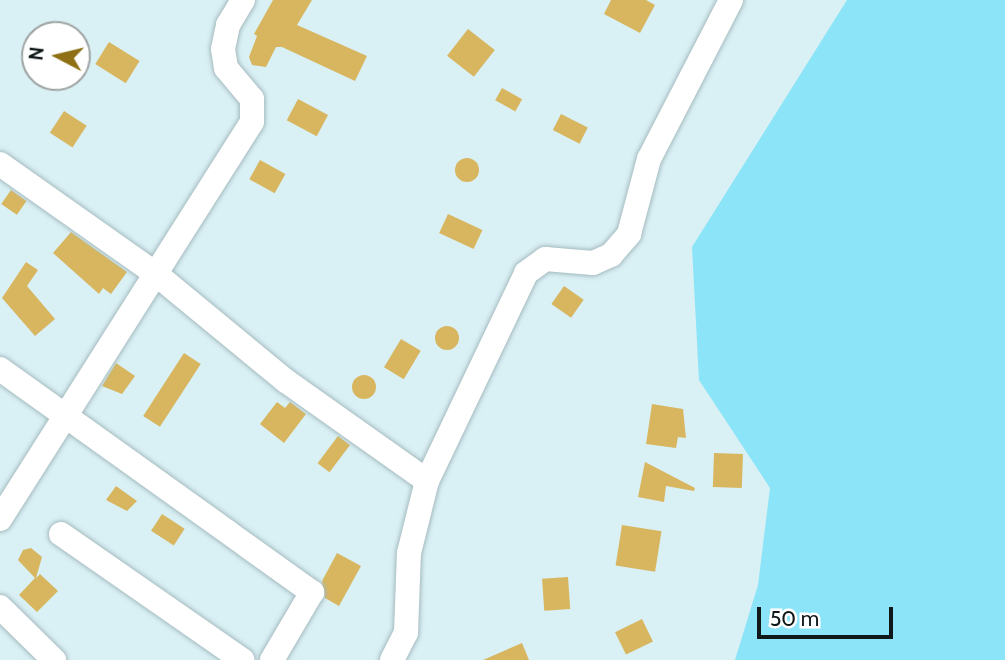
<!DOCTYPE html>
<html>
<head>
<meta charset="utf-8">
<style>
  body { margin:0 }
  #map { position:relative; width:1005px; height:660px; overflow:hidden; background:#d9f0f5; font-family:Cabin,sans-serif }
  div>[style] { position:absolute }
  .green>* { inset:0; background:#8be4f7 }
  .building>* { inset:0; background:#d8b65f; transform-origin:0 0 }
  .round { border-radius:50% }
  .roads { filter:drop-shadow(0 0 2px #a5bbbf) drop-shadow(0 0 2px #a5bbbf) }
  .minor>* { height:24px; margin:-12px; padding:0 12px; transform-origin:12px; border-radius:12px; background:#fff }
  span { translate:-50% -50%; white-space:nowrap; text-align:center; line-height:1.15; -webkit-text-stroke:5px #fff; paint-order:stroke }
  .north { position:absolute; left:21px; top:21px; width:70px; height:70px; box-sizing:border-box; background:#fff; border:2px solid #9fa3a3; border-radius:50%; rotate:277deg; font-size:19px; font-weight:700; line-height:28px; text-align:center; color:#101819 }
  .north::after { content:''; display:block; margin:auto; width:24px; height:32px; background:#8f7015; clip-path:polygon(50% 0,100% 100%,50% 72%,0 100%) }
  .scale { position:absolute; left:757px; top:607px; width:136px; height:32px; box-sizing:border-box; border:4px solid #101819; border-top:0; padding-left:9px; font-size:21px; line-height:24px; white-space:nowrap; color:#101819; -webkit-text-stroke:5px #fff; paint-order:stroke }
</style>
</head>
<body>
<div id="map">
  <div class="green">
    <i style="clip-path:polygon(847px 0,1005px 0,1005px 660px,735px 660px,758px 585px,770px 488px,699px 380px,692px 247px)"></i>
  </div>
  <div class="building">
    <i style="clip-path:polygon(273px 0,312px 0,297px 25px,367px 56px,355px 81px,282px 47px,276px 47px,266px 67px,252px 65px,249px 57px,257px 36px,254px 34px)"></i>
    <i style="clip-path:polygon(611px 0,646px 0,655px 5px,640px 33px,604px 14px)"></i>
    <i style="left:468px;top:29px;width:34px;height:34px;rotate:38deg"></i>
    <i style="left:109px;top:42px;width:36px;height:26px;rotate:32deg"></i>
    <i style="left:502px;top:88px;width:23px;height:14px;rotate:29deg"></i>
    <i style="left:298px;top:99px;width:34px;height:24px;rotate:28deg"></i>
    <i style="left:64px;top:111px;width:27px;height:26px;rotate:33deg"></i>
    <i style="left:561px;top:114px;width:30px;height:18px;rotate:27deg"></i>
    <i class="round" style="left:455px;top:158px;width:24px;height:24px"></i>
    <i style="left:260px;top:160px;width:29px;height:22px;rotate:29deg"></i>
    <i style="left:11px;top:190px;width:19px;height:17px;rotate:35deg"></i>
    <i style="left:448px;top:214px;width:38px;height:21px;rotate:25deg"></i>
    <i style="clip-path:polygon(71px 232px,127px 272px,111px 294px,103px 288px,99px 294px,53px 253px)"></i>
    <i style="clip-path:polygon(26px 262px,38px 270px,27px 286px,55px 319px,35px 336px,2px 298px)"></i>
    <i style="left:564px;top:286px;width:24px;height:22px;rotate:35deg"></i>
    <i class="round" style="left:435px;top:326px;width:24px;height:24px"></i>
    <i style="left:401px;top:339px;width:23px;height:33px;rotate:31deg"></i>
    <i style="left:184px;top:353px;width:20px;height:75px;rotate:33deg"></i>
    <i style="clip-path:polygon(116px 363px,135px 376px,122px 394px,102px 386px)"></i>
    <i class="round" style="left:352px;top:375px;width:24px;height:24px"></i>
    <i style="clip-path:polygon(277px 402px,285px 408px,290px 402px,306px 414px,284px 443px,260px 424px)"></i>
    <i style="clip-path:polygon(652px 404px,683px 409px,686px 438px,678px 437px,676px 448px,646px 444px)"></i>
    <i style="left:338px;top:436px;width:15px;height:34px;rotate:37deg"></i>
    <i style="left:714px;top:453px;width:29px;height:34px;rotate:2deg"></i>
    <i style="clip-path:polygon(645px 462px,695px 488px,694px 491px,666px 486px,664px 502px,638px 497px)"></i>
    <i style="clip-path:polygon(116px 486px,137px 501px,127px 511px,106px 500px)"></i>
    <i style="left:162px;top:514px;width:27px;height:20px;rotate:33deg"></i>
    <i style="left:622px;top:525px;width:40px;height:41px;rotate:9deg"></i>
    <i style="clip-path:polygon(31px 548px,42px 557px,36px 578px,40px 574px,58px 591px,37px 612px,19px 595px,35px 578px,18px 560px,23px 550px)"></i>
    <i style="clip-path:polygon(337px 553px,361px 566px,339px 606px,325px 598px,322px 581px)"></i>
    <i style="left:568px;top:577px;width:32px;height:26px;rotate:86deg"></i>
    <i style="left:642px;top:619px;width:25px;height:30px;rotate:64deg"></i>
    <i style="clip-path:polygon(522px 643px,529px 660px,483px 660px)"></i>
  </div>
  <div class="roads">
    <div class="minor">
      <i style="left:0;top:164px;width:191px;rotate:35.2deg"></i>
      <i style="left:156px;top:274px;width:168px;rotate:39.5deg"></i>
      <i style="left:286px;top:381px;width:173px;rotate:35.3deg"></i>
      <i style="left:0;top:369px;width:384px;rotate:35.6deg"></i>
      <i style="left:312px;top:592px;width:79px;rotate:120.5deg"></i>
      <i style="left:0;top:519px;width:470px;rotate:-57.6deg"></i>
      <i style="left:252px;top:122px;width:23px;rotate:-90deg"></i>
      <i style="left:252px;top:99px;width:40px;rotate:-130deg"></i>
      <i style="left:226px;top:68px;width:19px;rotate:-99deg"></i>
      <i style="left:223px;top:49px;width:25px;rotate:-78deg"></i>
      <i style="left:228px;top:25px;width:29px;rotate:-59deg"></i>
      <i style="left:61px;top:534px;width:221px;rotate:34.8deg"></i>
      <i style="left:0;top:607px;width:76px;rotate:44.5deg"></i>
      <i style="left:392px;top:660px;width:30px;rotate:-63deg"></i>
      <i style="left:406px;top:633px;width:80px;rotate:-87.9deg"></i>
      <i style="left:409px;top:553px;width:74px;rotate:-76deg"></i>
      <i style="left:427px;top:481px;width:230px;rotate:-64.5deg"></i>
      <i style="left:526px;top:273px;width:24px;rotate:-36deg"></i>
      <i style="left:545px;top:259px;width:48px;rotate:4.8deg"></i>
      <i style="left:593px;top:263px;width:20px;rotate:-24deg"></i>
      <i style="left:611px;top:255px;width:28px;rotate:-49deg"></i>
      <i style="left:629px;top:234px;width:78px;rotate:-75.1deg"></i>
      <i style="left:649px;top:159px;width:179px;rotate:-62.7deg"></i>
    </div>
  </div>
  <div class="north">N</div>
  <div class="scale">50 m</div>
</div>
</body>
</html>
